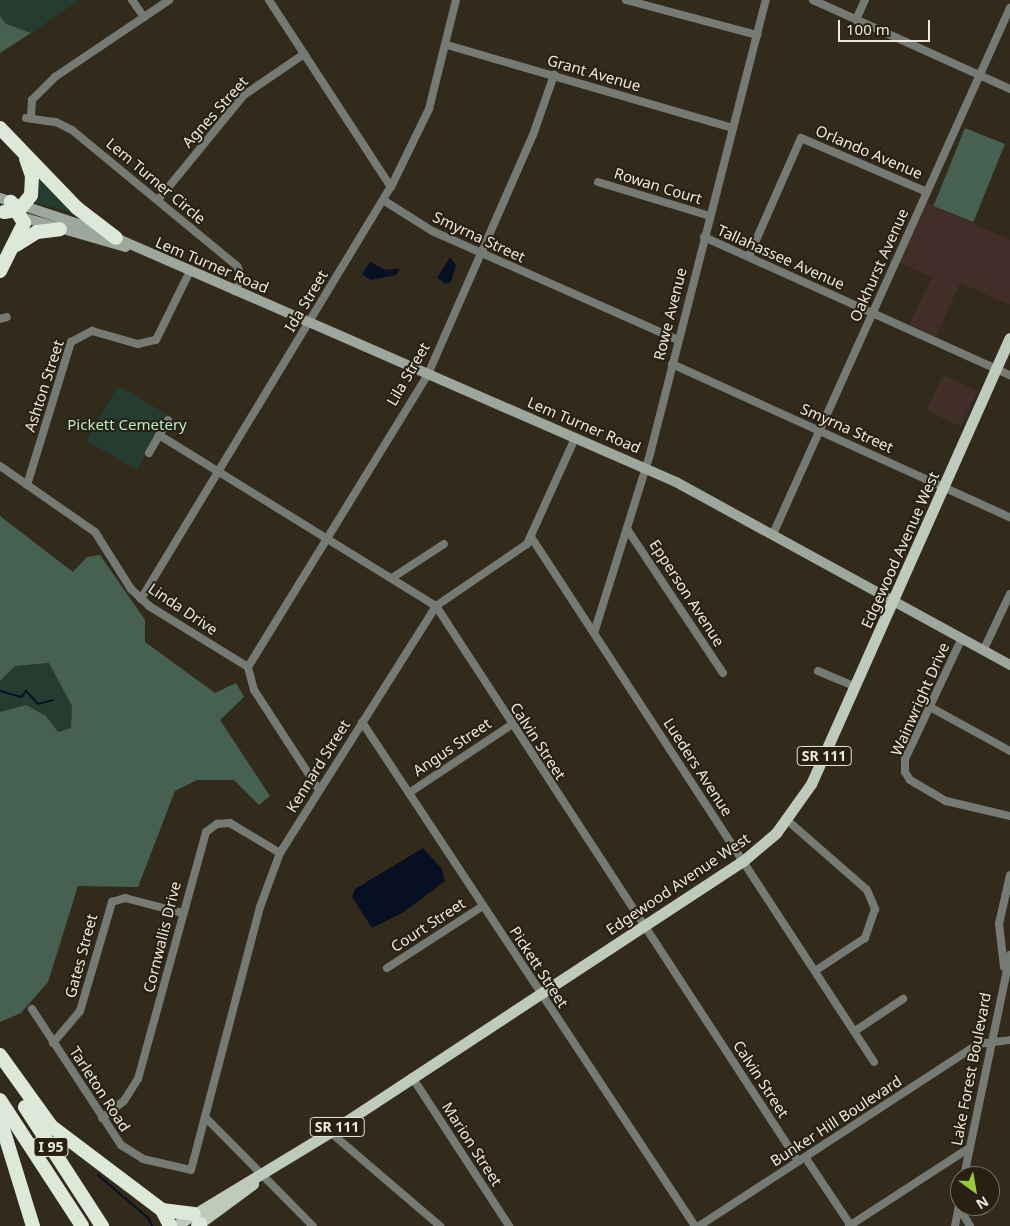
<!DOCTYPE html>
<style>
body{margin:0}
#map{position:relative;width:1010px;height:1226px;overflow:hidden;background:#322b1c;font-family:"Noto Sans",sans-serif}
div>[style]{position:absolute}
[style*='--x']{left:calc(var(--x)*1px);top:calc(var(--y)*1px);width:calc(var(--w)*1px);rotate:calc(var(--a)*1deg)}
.industrial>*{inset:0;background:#412e29;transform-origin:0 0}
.green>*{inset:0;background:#253d30;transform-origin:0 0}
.forest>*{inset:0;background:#466151;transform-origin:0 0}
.water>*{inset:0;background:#071023}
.stream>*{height:2px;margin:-1px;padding:0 1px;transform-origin:1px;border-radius:1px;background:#071023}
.street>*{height:8px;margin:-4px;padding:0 4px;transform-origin:4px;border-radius:4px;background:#757b74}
.secondary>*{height:10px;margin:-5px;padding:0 5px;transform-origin:5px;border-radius:5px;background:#9ea79d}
.primary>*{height:11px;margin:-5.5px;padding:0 5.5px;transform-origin:5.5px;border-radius:5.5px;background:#becabc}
.highway>*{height:14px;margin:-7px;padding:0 7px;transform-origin:7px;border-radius:7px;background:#dce9d8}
span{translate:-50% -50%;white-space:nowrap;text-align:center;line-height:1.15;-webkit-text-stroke:4px #282113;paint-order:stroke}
.shield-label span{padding:1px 4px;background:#282113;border:1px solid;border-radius:4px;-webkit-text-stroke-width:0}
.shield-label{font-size:14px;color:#ece8de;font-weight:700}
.street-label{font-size:15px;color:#ece8de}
.park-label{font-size:15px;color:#b4ebcb}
.north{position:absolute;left:950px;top:1166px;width:50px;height:50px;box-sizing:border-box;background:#282113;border:1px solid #767164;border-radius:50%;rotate:148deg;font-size:14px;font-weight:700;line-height:20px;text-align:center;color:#ece8de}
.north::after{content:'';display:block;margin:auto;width:18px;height:22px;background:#98cb37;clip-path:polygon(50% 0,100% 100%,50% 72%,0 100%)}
.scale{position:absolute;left:838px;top:20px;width:92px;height:22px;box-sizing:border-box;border:2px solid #ece8de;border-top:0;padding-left:6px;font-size:15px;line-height:18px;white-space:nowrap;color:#ece8de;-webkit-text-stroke:4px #282113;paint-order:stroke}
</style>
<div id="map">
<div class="industrial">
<i style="clip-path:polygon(921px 200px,1010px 240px,1010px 305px,960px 283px,936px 337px,909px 325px,932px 277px,894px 260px)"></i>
<i style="left:943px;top:375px;width:38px;height:39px;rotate:25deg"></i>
</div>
<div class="green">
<i style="clip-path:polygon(0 0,80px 0,31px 33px,6px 24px,0 16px)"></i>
<i style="clip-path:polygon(35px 174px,75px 213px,33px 202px)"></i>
<i style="left:118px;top:386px;width:58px;height:63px;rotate:30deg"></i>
<i style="clip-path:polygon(49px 663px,72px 706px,71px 728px,57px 732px,46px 716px,27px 706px,0 712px,0 681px,15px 666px)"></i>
</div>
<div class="forest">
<i style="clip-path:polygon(0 16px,6px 24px,31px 33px,0 53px)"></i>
<i style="left:965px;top:128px;width:43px;height:84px;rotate:22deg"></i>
<i style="clip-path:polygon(0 516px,73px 572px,87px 557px,100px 555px,145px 620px,145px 642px,215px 693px,236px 683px,244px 697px,220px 720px,270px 796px,259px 805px,234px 780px,197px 780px,175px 791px,138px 887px,78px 886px,48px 982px,21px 1013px,0 1022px,0 712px,26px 705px,46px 716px,58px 732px,71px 728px,72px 706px,49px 663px,15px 666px,0 681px)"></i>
</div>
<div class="water">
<i style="clip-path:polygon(450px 257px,456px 265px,451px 282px,446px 284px,437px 278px)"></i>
<i style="clip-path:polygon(370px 262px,386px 270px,400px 268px,396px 275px,370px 280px,362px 274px)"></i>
<i style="clip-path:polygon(423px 848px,442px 869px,445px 881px,404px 912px,372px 928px,352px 897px,355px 889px)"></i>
</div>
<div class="stream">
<i style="--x:0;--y:691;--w:22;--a:16"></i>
<i style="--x:21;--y:697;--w:8;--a:-50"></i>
<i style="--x:26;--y:691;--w:18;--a:47"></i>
<i style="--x:38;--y:704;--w:16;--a:-15"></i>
<i style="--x:98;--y:1175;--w:66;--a:40.7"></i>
<i style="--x:148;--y:1218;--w:9;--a:63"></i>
</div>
<div class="street">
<i style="--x:132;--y:0;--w:21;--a:55"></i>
<i style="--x:269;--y:0;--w:223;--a:56.9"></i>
<i style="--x:626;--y:0;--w:136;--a:15"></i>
<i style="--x:813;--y:0;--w:216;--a:24.3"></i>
<i style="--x:856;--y:20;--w:22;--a:-66"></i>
<i style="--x:447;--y:45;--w:298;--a:16.2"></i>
<i style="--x:26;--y:118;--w:30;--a:8"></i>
<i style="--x:56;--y:122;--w:18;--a:27"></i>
<i style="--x:72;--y:130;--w:214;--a:39.5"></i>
<i style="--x:237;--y:266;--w:12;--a:66"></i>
<i style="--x:242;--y:277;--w:16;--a:117"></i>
<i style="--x:31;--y:118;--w:18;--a:-87"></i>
<i style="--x:32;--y:100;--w:33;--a:-45"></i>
<i style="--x:55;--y:77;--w:138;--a:-34"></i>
<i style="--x:598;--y:182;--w:117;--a:16.9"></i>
<i style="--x:158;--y:200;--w:136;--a:-50.7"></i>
<i style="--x:244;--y:95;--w:73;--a:-34.3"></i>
<i style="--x:383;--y:200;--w:58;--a:32.3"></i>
<i style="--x:432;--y:231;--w:269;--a:23.9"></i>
<i style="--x:704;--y:237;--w:336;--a:24.3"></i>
<i style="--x:749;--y:256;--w:129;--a:-66.2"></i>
<i style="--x:801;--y:138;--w:137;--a:23.2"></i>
<i style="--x:0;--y:319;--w:7;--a:-16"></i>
<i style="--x:672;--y:364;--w:371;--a:24.4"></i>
<i style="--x:159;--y:435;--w:326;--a:31.7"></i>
<i style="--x:436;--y:606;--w:663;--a:56.89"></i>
<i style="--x:149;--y:453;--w:38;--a:-60"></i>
<i style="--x:0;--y:466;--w:116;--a:34.8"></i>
<i style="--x:95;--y:532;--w:67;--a:57.7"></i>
<i style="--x:131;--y:589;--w:25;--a:43"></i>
<i style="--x:149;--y:606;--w:116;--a:31.6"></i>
<i style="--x:27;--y:485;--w:150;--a:-72.9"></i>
<i style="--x:71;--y:342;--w:24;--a:-28"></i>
<i style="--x:92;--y:331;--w:48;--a:15.8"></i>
<i style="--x:138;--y:344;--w:18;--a:-13"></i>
<i style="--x:156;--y:340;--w:77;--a:-63.8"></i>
<i style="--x:627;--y:529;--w:173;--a:56.3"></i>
<i style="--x:773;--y:534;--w:577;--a:-65.75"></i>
<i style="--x:531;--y:537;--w:627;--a:56.84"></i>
<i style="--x:392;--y:578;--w:62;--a:-33.2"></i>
<i style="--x:141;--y:599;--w:482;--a:-58.8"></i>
<i style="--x:391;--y:187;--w:87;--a:-64"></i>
<i style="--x:429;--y:109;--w:112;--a:-76.1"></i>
<i style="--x:594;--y:633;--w:188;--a:-72.6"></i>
<i style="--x:650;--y:454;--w:469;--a:-75.7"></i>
<i style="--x:961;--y:640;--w:132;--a:115.2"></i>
<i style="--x:905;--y:759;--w:13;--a:90"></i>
<i style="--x:905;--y:772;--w:9;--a:58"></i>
<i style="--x:910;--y:780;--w:42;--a:30.3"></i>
<i style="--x:946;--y:801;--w:66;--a:13.2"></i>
<i style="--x:983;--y:651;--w:63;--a:-64.7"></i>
<i style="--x:818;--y:671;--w:41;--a:22.8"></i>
<i style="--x:930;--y:707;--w:91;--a:28.8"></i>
<i style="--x:362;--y:722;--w:604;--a:56.55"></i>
<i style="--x:319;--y:790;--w:119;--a:-123"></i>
<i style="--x:254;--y:690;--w:24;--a:-105"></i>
<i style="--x:248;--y:667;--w:344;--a:-58.4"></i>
<i style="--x:428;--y:374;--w:261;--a:-66.3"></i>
<i style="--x:533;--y:135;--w:64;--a:-70.7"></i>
<i style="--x:409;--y:793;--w:123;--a:-33.7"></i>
<i style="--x:787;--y:820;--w:106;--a:41.2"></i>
<i style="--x:867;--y:890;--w:21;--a:67"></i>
<i style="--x:875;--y:909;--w:31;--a:109"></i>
<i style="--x:865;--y:938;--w:60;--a:146.6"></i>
<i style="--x:1004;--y:967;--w:43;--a:-96.6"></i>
<i style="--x:999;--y:924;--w:50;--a:-77.3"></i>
<i style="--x:387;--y:968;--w:114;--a:-32.9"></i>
<i style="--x:32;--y:1009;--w:163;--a:56.8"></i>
<i style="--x:121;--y:1145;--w:26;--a:32"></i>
<i style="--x:143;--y:1159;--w:49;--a:12.9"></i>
<i style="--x:191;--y:1170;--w:272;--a:-75.3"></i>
<i style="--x:260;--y:907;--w:58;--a:-69.7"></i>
<i style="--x:280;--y:853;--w:292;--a:-57.7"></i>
<i style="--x:436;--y:606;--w:110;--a:-34.3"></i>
<i style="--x:527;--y:544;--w:116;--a:-65.6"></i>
<i style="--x:855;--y:1031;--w:58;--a:-33.7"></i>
<i style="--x:53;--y:1043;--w:42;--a:-49.8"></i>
<i style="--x:80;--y:1011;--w:114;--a:-73.6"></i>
<i style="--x:112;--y:902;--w:14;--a:-17"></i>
<i style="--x:125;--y:898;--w:60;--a:14.5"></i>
<i style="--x:412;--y:1077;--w:178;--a:56.9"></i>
<i style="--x:205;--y:1117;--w:153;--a:45.3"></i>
<i style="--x:102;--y:1118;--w:28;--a:-38"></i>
<i style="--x:124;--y:1101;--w:26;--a:-58"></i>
<i style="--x:138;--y:1079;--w:256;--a:-74.6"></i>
<i style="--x:206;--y:832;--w:14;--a:-36"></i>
<i style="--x:217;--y:824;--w:13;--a:-4"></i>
<i style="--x:230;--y:823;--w:58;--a:31"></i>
<i style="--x:330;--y:1132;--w:145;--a:40.5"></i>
<i style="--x:805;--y:1157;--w:83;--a:56.3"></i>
<i style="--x:964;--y:1176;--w:226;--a:-78.2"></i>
<i style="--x:959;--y:1207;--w:22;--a:60"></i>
<i style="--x:699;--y:1226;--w:333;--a:-33.1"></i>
<i style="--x:978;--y:1044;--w:32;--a:-7"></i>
<i style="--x:849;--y:1226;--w:143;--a:-33"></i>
<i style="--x:955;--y:1226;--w:25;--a:-79"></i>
</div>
<div class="secondary">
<i style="--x:0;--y:198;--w:105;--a:18.3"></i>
<i style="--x:100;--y:231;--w:628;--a:23.55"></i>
<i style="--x:676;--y:482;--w:381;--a:28.7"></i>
<i style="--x:18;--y:216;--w:112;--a:16"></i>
</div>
<div class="primary">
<i style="--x:175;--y:1226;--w:181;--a:-31.2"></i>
<i style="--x:330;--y:1132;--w:494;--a:-33.3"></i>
<i style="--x:743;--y:861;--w:43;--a:-40.3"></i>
<i style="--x:776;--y:833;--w:60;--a:-54.5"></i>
<i style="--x:811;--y:784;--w:488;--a:-66"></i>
<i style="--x:196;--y:1226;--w:71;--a:-36.4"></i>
</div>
<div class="highway">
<i style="--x:0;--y:128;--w:111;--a:46.1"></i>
<i style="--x:77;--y:208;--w:49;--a:37.6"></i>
<i style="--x:4;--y:212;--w:15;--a:-8"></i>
<i style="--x:19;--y:210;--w:19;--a:-51"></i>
<i style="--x:31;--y:195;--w:19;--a:-87"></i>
<i style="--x:32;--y:176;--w:18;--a:-109"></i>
<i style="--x:16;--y:245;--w:25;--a:-32"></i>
<i style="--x:37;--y:232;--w:23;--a:-7"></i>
<i style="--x:0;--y:271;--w:54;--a:-63.4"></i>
<i style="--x:24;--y:223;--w:25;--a:-122"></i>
<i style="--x:0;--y:1055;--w:87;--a:54.3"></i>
<i style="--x:51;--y:1126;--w:139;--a:37.1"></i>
<i style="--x:162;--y:1210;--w:18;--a:63"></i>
<i style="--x:0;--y:1100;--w:150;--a:56.9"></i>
<i style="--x:25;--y:1107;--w:142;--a:57.1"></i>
<i style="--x:0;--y:1119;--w:112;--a:72.9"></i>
<i style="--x:162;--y:1210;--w:32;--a:7"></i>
<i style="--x:198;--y:1226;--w:3;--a:-45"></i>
</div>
<div class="shield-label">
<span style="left:824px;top:756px">SR 111</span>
<span style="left:337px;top:1127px">SR 111</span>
<span style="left:51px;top:1147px">I 95</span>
</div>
<div class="street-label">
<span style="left:594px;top:73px;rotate:16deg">Grant Avenue</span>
<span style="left:215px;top:112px;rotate:-48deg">Agnes Street</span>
<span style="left:869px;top:152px;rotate:23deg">Orlando Avenue</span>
<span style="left:156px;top:181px;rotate:40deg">Lem Turner Circle</span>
<span style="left:658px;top:186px;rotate:17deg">Rowan Court</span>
<span style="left:479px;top:237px;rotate:25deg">Smyrna Street</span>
<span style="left:781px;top:257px;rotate:24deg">Tallahassee Avenue</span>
<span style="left:212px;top:265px;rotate:23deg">Lem Turner Road</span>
<span style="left:879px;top:265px;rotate:-66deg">Oakhurst Avenue</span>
<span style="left:306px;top:301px;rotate:-59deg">Ida Street</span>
<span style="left:670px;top:314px;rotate:-76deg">Rowe Avenue</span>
<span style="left:408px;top:374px;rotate:-60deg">Lila Street</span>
<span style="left:44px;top:386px;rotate:-72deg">Ashton Street</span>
<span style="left:584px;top:425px;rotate:23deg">Lem Turner Road</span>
<span style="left:847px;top:428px;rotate:24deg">Smyrna Street</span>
<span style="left:900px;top:550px;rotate:-66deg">Edgewood Avenue West</span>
<span style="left:687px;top:593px;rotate:57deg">Epperson Avenue</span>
<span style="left:183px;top:609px;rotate:34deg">Linda Drive</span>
<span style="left:920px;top:699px;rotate:-66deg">Wainwright Drive</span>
<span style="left:538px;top:741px;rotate:57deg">Calvin Street</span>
<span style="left:452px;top:747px;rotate:-34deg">Angus Street</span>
<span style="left:318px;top:766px;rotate:-58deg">Kennard Street</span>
<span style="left:698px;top:767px;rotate:57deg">Lueders Avenue</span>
<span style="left:678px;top:884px;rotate:-34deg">Edgewood Avenue West</span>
<span style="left:428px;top:925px;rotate:-33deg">Court Street</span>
<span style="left:162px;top:937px;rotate:-76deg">Cornwallis Drive</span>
<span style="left:81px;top:956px;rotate:-75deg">Gates Street</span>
<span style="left:539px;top:967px;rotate:57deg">Pickett Street</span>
<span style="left:971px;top:1069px;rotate:-79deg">Lake Forest Boulevard</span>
<span style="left:761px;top:1079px;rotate:57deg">Calvin Street</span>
<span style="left:100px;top:1089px;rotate:57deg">Tarleton Road</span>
<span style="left:836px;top:1121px;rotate:-33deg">Bunker Hill Boulevard</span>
<span style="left:472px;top:1144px;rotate:57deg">Marion Street</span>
</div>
<div class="park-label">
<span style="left:127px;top:425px">Pickett Cemetery</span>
</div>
<div class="north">N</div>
<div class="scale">100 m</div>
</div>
